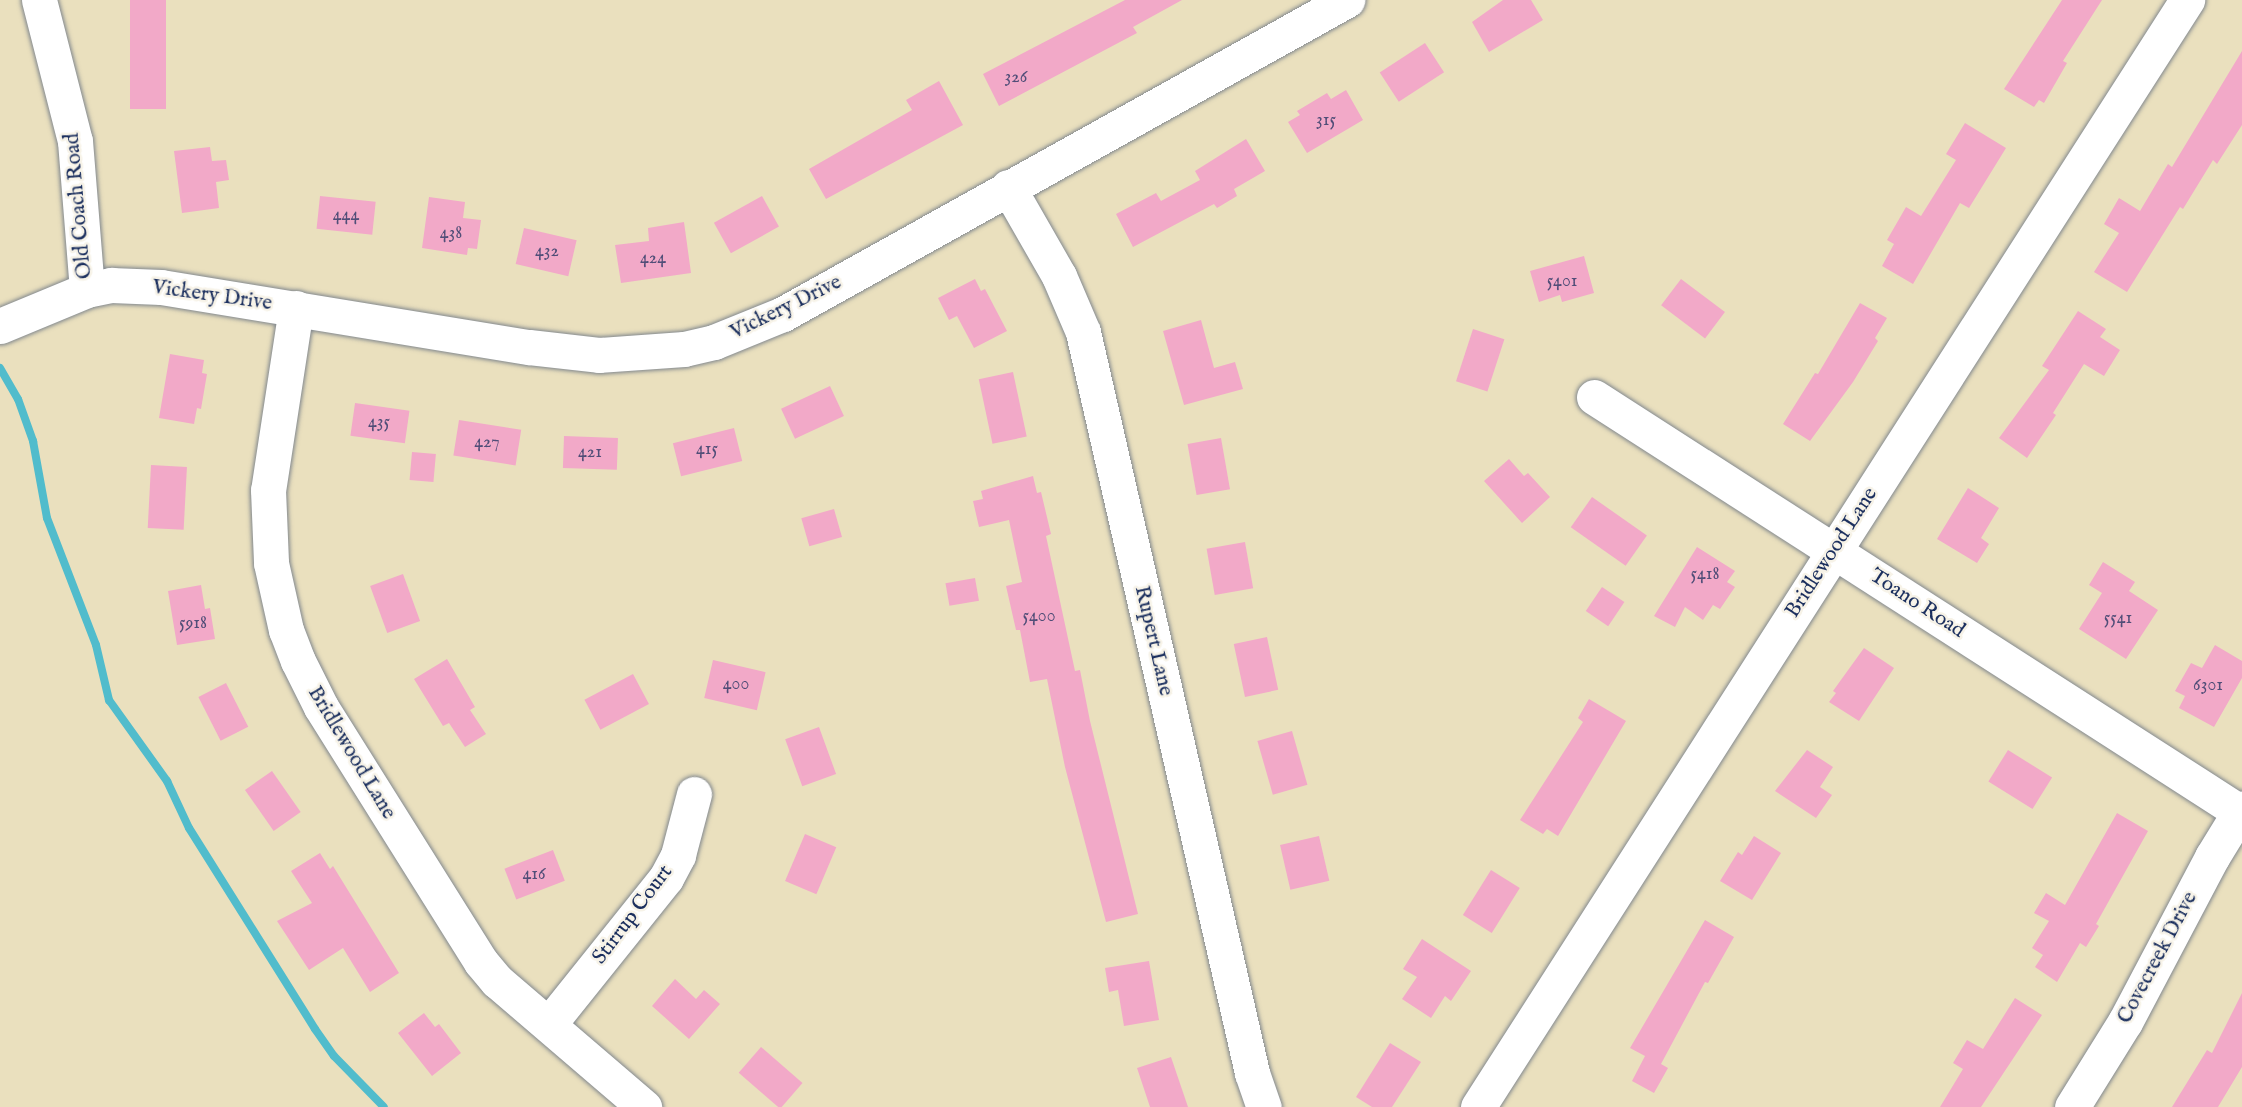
<!DOCTYPE html>
<style>
body{margin:0}
#map{position:relative;width:2242px;height:1107px;overflow:hidden;background:#eae0be;font-family:"IM FELL English",serif}
div>[style]{position:absolute}
[style*='--x']{left:calc(var(--x)*1px);top:calc(var(--y)*1px);width:calc(var(--w)*1px);rotate:calc(var(--a)*1deg)}
.stream>*{height:8px;margin:-4px;padding:0 4px;transform-origin:4px;border-radius:4px;background:#51bccc}
.building>*{inset:0;background:#f2a9c8;transform-origin:0 0}
.roads{filter:drop-shadow(0 0 2px #82888e) drop-shadow(0 0 2px #82888e)}
.minor>*{height:35px;margin:-17.5px;padding:0 17.5px;transform-origin:17.5px;border-radius:17.5px;background:#fff}
span{translate:-50% -50%;white-space:nowrap;text-align:center;line-height:1.15;-webkit-text-stroke:5px #f7f3e8;paint-order:stroke}
.number-label{font-size:18px;color:#514e78}
.number-label span{-webkit-text-stroke-width:0}
.street-label{font-size:21px;color:#1b2f5e}
</style>
<div id="map">
<div class="stream">
<i style="--x:0;--y:368;--w:36;--a:60"></i>
<i style="--x:18;--y:399;--w:45;--a:70.3"></i>
<i style="--x:33;--y:441;--w:78;--a:79.7"></i>
<i style="--x:47;--y:518;--w:136;--a:68.9"></i>
<i style="--x:96;--y:645;--w:57;--a:76.7"></i>
<i style="--x:109;--y:700;--w:100;--a:54.4"></i>
<i style="--x:167;--y:781;--w:52;--a:64.9"></i>
<i style="--x:189;--y:828;--w:237;--a:57.9"></i>
<i style="--x:315;--y:1029;--w:33;--a:55"></i>
<i style="--x:334;--y:1056;--w:71;--a:45.6"></i>
</div>
<div class="building">
<i style="left:130px;top:0;width:36px;height:109px"></i>
<i style="clip-path:polygon(1125px 0,1182px 0,1133px 27px,1137px 33px,999px 106px,983px 74px)"></i>
<i style="clip-path:polygon(1503px 0,1531px 0,1543px 20px,1489px 52px,1472px 22px)"></i>
<i style="clip-path:polygon(2062px 0,2102px 0,2063px 61px,2067px 63px,2044px 103px,2039px 100px,2034px 107px,2004px 89px)"></i>
<i style="left:1425px;top:43px;width:35px;height:54px;rotate:57deg"></i>
<i style="clip-path:polygon(2242px 51px,2242px 125px,2217px 164px,2213px 160px,2183px 209px,2180px 207px,2127px 292px,2094px 272px,2119px 233px,2104px 224px,2119px 198px,2140px 211px,2168px 164px,2172px 167px)"></i>
<i style="clip-path:polygon(939px 81px,963px 125px,826px 199px,809px 169px,912px 110px,906px 100px)"></i>
<i style="clip-path:polygon(1346px 90px,1363px 120px,1307px 153px,1288px 122px,1300px 115px,1297px 111px,1327px 93px,1331px 99px)"></i>
<i style="clip-path:polygon(1965px 123px,2006px 148px,1969px 208px,1960px 203px,1913px 284px,1882px 266px,1894px 244px,1887px 240px,1906px 207px,1921px 216px,1956px 160px,1946px 154px)"></i>
<i style="clip-path:polygon(1246px 139px,1265px 171px,1234px 189px,1237px 196px,1217px 208px,1214px 204px,1133px 247px,1116px 214px,1156px 193px,1161px 201px,1200px 180px,1195px 171px)"></i>
<i style="clip-path:polygon(210px 147px,212px 161px,226px 160px,229px 180px,216px 182px,219px 208px,182px 213px,174px 151px)"></i>
<i style="left:320px;top:196px;width:56px;height:33px;rotate:6deg"></i>
<i style="left:762px;top:196px;width:35px;height:55px;rotate:61deg"></i>
<i style="clip-path:polygon(429px 197px,465px 202px,463px 218px,481px 220px,477px 249px,468px 248px,467px 255px,422px 248px)"></i>
<i style="clip-path:polygon(684px 222px,691px 273px,621px 283px,615px 245px,649px 241px,648px 228px)"></i>
<i style="left:524px;top:228px;width:54px;height:37px;rotate:13deg"></i>
<i style="clip-path:polygon(1584px 256px,1594px 293px,1562px 302px,1560px 295px,1539px 302px,1530px 271px)"></i>
<i style="clip-path:polygon(975px 279px,981px 291px,985px 289px,1007px 331px,974px 348px,957px 316px,949px 320px,938px 298px)"></i>
<i style="left:1681px;top:279px;width:55px;height:33px;rotate:37deg"></i>
<i style="clip-path:polygon(1860px 303px,1887px 318px,1875px 338px,1878px 341px,1853px 382px,1810px 441px,1783px 424px,1815px 373px,1818px 374px)"></i>
<i style="clip-path:polygon(2078px 311px,2106px 329px,2100px 337px,2120px 350px,2104px 376px,2084px 364px,2053px 413px,2056px 415px,2027px 458px,1999px 438px,2049px 370px,2042px 366px)"></i>
<i style="clip-path:polygon(1201px 320px,1214px 368px,1235px 362px,1243px 389px,1184px 405px,1163px 331px)"></i>
<i style="left:1473px;top:329px;width:33px;height:55px;rotate:18deg"></i>
<i style="clip-path:polygon(170px 354px,204px 360px,202px 373px,207px 374px,201px 409px,197px 408px,194px 424px,159px 418px)"></i>
<i style="left:1013px;top:372px;width:66px;height:35px;rotate:78deg"></i>
<i style="left:830px;top:386px;width:33px;height:54px;rotate:65deg"></i>
<i style="left:355px;top:403px;width:55px;height:33px;rotate:8deg"></i>
<i style="left:459px;top:420px;width:63px;height:36px;rotate:9deg"></i>
<i style="left:734px;top:428px;width:34px;height:63px;rotate:76deg"></i>
<i style="left:564px;top:436px;width:54px;height:32px;rotate:2deg"></i>
<i style="left:1221px;top:438px;width:52px;height:34px;rotate:80deg"></i>
<i style="left:412px;top:452px;width:24px;height:28px;rotate:5deg"></i>
<i style="clip-path:polygon(1509px 459px,1524px 476px,1528px 473px,1550px 497px,1522px 523px,1484px 481px)"></i>
<i style="left:151px;top:465px;width:36px;height:63px;rotate:3deg"></i>
<i style="clip-path:polygon(1033px 476px,1037px 493px,1041px 492px,1051px 534px,1046px 536px,1075px 671px,1080px 670px,1090px 721px,1138px 914px,1106px 922px,1065px 767px,1047px 679px,1030px 682px,1020px 630px,1016px 630px,1006px 586px,1022px 582px,1009px 520px,979px 527px,973px 501px,983px 499px,981px 491px)"></i>
<i style="clip-path:polygon(1968px 488px,1999px 508px,1981px 538px,1989px 544px,1977px 563px,1937px 539px)"></i>
<i style="left:1592px;top:497px;width:67px;height:37px;rotate:35deg"></i>
<i style="left:834px;top:509px;width:29px;height:34px;rotate:74deg"></i>
<i style="left:1245px;top:542px;width:47px;height:39px;rotate:80deg"></i>
<i style="clip-path:polygon(1697px 547px,1735px 571px,1727px 582px,1735px 587px,1720px 609px,1713px 605px,1703px 620px,1685px 607px,1675px 627px,1654px 616px)"></i>
<i style="clip-path:polygon(2103px 562px,2135px 582px,2129px 591px,2158px 610px,2126px 659px,2079px 629px,2102px 593px,2089px 585px)"></i>
<i style="left:403px;top:574px;width:50px;height:35px;rotate:70deg"></i>
<i style="left:975px;top:578px;width:23px;height:30px;rotate:80deg"></i>
<i style="clip-path:polygon(201px 585px,205px 609px,210px 608px,215px 639px,177px 645px,168px 591px)"></i>
<i style="left:1602px;top:587px;width:27px;height:29px;rotate:34deg"></i>
<i style="left:1267px;top:637px;width:54px;height:34px;rotate:78deg"></i>
<i style="clip-path:polygon(2215px 645px,2242px 661px,2242px 678px,2214px 727px,2179px 708px,2185px 696px,2175px 691px,2191px 663px,2202px 668px)"></i>
<i style="clip-path:polygon(1864px 648px,1894px 668px,1859px 721px,1829px 702px,1836px 693px,1833px 691px)"></i>
<i style="clip-path:polygon(447px 659px,475px 707px,470px 710px,486px 734px,465px 747px,449px 723px,443px 726px,414px 679px)"></i>
<i style="left:713px;top:660px;width:54px;height:39px;rotate:13deg"></i>
<i style="left:633px;top:674px;width:34px;height:55px;rotate:62deg"></i>
<i style="left:226px;top:683px;width:49px;height:31px;rotate:63deg"></i>
<i style="clip-path:polygon(1589px 699px,1626px 721px,1558px 836px,1547px 829px,1543px 834px,1520px 820px,1583px 722px,1578px 718px)"></i>
<i style="left:819px;top:727px;width:50px;height:36px;rotate:70deg"></i>
<i style="left:1292px;top:731px;width:56px;height:36px;rotate:74deg"></i>
<i style="clip-path:polygon(1807px 750px,1833px 767px,1820px 787px,1832px 795px,1816px 818px,1775px 791px)"></i>
<i style="left:2008px;top:750px;width:52px;height:37px;rotate:32deg"></i>
<i style="left:272px;top:771px;width:50px;height:33px;rotate:55deg"></i>
<i style="clip-path:polygon(2117px 813px,2148px 831px,2096px 924px,2099px 926px,2086px 947px,2080px 943px,2057px 982px,2035px 967px,2043px 955px,2032px 948px,2049px 921px,2034px 913px,2046px 893px,2065px 905px)"></i>
<i style="left:805px;top:834px;width:34px;height:51px;rotate:23deg"></i>
<i style="left:1319px;top:836px;width:46px;height:40px;rotate:77deg"></i>
<i style="clip-path:polygon(1754px 836px,1781px 853px,1752px 900px,1720px 881px,1738px 852px,1742px 855px)"></i>
<i style="left:553px;top:850px;width:33px;height:52px;rotate:69deg"></i>
<i style="clip-path:polygon(320px 853px,330px 869px,333px 866px,399px 973px,370px 992px,343px 948px,309px 970px,277px 921px,312px 903px,291px 871px)"></i>
<i style="left:1491px;top:870px;width:34px;height:53px;rotate:32deg"></i>
<i style="clip-path:polygon(1705px 920px,1734px 937px,1708px 983px,1705px 982px,1661px 1064px,1668px 1068px,1654px 1093px,1632px 1081px,1645px 1056px,1630px 1048px)"></i>
<i style="clip-path:polygon(1422px 939px,1471px 971px,1451px 1001px,1445px 996px,1431px 1018px,1402px 999px,1417px 977px,1403px 969px)"></i>
<i style="clip-path:polygon(1149px 961px,1159px 1020px,1124px 1026px,1118px 990px,1109px 992px,1105px 968px)"></i>
<i style="clip-path:polygon(675px 979px,696px 999px,704px 990px,720px 1004px,689px 1039px,652px 1006px)"></i>
<i style="clip-path:polygon(2242px 993px,2242px 1067px,2218px 1107px,2172px 1107px,2207px 1050px,2212px 1053px)"></i>
<i style="clip-path:polygon(2015px 998px,2042px 1015px,1981px 1107px,1940px 1107px,1963px 1069px,1953px 1063px,1967px 1040px,1983px 1049px)"></i>
<i style="clip-path:polygon(424px 1013px,435px 1027px,439px 1024px,461px 1053px,432px 1076px,398px 1033px)"></i>
<i style="clip-path:polygon(1390px 1043px,1421px 1062px,1392px 1107px,1372px 1107px,1356px 1097px)"></i>
<i style="left:761px;top:1047px;width:55px;height:34px;rotate:41deg"></i>
<i style="clip-path:polygon(1171px 1057px,1188px 1107px,1150px 1107px,1137px 1068px)"></i>
</div>
<div class="roads">
<div class="minor">
<i style="--x:39;--y:0;--w:146;--a:75.7"></i>
<i style="--x:75;--y:141;--w:149;--a:85.4"></i>
<i style="--x:1008;--y:187;--w:103;--a:60.2"></i>
<i style="--x:1059;--y:276;--w:61;--a:66.8"></i>
<i style="--x:1083;--y:332;--w:760;--a:77.15"></i>
<i style="--x:1252;--y:1073;--w:36;--a:71"></i>
<i style="--x:296;--y:308;--w:184;--a:98.7"></i>
<i style="--x:268;--y:490;--w:73;--a:87.6"></i>
<i style="--x:271;--y:563;--w:69;--a:77.4"></i>
<i style="--x:286;--y:630;--w:33;--a:69"></i>
<i style="--x:298;--y:661;--w:51;--a:63.4"></i>
<i style="--x:321;--y:707;--w:301;--a:57.9"></i>
<i style="--x:481;--y:962;--w:25;--a:50"></i>
<i style="--x:497;--y:981;--w:194;--a:40.6"></i>
<i style="--x:0;--y:326;--w:94;--a:-22.5"></i>
<i style="--x:87;--y:290;--w:25;--a:-12"></i>
<i style="--x:111;--y:285;--w:50;--a:2.3"></i>
<i style="--x:161;--y:287;--w:373;--a:9.3"></i>
<i style="--x:529;--y:347;--w:70;--a:6.5"></i>
<i style="--x:599;--y:355;--w:85;--a:-4"></i>
<i style="--x:684;--y:349;--w:31;--a:-13"></i>
<i style="--x:714;--y:342;--w:74;--a:-22.1"></i>
<i style="--x:783;--y:314;--w:646;--a:-29.11"></i>
<i style="--x:1594;--y:397;--w:768;--a:32.72"></i>
<i style="--x:549;--y:1024;--w:187;--a:-51.3"></i>
<i style="--x:666;--y:878;--w:26;--a:-62"></i>
<i style="--x:678;--y:855;--w:63;--a:-75.3"></i>
<i style="--x:1478;--y:1107;--w:1315;--a:-57.36"></i>
<i style="--x:2072;--y:1107;--w:100;--a:-58.1"></i>
<i style="--x:2125;--y:1022;--w:187;--a:-62.2"></i>
<i style="--x:2212;--y:857;--w:57;--a:-58.5"></i>
</div>
</div>
<div class="number-label">
<span style="left:1016px;top:78px">326</span>
<span style="left:1326px;top:121px">315</span>
<span style="left:346px;top:216px">444</span>
<span style="left:451px;top:234px">438</span>
<span style="left:547px;top:252px">432</span>
<span style="left:653px;top:259px">424</span>
<span style="left:1562px;top:282px">5401</span>
<span style="left:379px;top:423px">435</span>
<span style="left:487px;top:443px">427</span>
<span style="left:707px;top:450px">415</span>
<span style="left:590px;top:453px">421</span>
<span style="left:1705px;top:575px">5418</span>
<span style="left:1039px;top:617px">5400</span>
<span style="left:2118px;top:619px">5541</span>
<span style="left:193px;top:624px">5918</span>
<span style="left:736px;top:685px">400</span>
<span style="left:2208px;top:686px">6301</span>
<span style="left:534px;top:875px">416</span>
</div>
<div class="street-label">
<span style="left:79px;top:206px;rotate:-95deg">Old Coach Road</span>
<span style="left:212px;top:296px;rotate:8deg">Vickery Drive</span>
<span style="left:786px;top:308px;rotate:-26deg">Vickery Drive</span>
<span style="left:1832px;top:553px;rotate:-57deg">Bridlewood Lane</span>
<span style="left:1917px;top:604px;rotate:33deg">Toano Road</span>
<span style="left:1153px;top:641px;rotate:77deg">Rupert Lane</span>
<span style="left:351px;top:753px;rotate:59deg">Bridlewood Lane</span>
<span style="left:633px;top:915px;rotate:-53deg">Stirrup Court</span>
<span style="left:2158px;top:958px;rotate:-62deg">Covecreek Drive</span>
</div>
</div>
